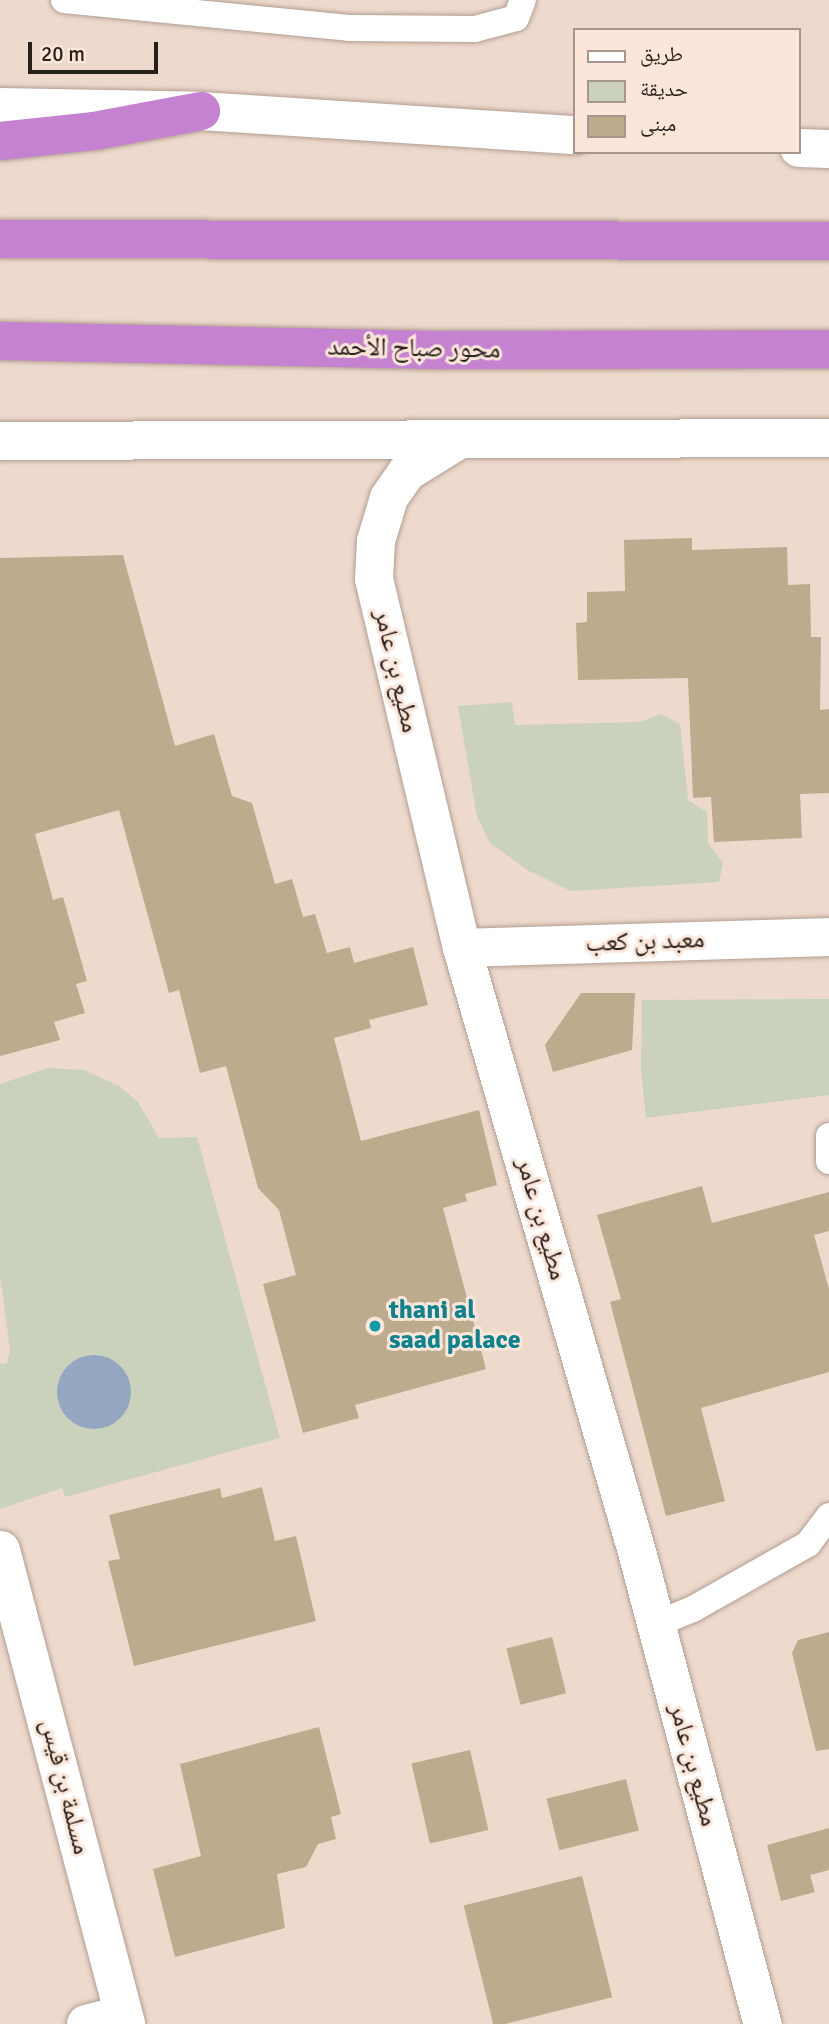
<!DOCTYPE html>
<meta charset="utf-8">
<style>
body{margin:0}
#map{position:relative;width:829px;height:2024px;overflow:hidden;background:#eed9cd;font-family:Signika,"Noto Naskh Arabic",sans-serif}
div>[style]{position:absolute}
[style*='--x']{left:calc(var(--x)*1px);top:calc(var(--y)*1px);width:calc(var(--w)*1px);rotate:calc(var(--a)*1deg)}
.green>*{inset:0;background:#cad2bc}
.water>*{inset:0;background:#93a7c1}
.round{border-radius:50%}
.building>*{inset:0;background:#bdab8e;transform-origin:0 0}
.roads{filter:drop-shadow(0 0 2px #b19e92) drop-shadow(0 0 2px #b19e92)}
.service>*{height:26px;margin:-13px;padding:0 13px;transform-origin:13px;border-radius:13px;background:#fff}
.minor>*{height:38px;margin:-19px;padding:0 19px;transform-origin:19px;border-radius:19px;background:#fff}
.tertiary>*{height:38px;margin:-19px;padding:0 19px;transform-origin:19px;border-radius:19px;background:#fff}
.trunk>*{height:38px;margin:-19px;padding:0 19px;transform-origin:19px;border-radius:19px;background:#c482d0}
.dots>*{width:19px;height:19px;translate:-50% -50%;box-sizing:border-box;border:4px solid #fce6da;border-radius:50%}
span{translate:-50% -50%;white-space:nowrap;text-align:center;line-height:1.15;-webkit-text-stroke:6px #fce6da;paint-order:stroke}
.street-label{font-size:26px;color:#261f1a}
.culture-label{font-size:26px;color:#0d838f;font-weight:700}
.left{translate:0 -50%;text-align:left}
.legend{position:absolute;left:573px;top:28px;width:228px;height:126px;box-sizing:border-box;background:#fce6da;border:2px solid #a6968d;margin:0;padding:9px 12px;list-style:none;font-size:21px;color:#261f1a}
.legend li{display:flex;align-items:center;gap:14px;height:35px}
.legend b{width:35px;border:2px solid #a6968d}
.scale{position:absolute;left:28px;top:42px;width:130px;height:32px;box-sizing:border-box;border:4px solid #261f1a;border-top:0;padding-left:9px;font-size:21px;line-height:24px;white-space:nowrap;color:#261f1a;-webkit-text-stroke:5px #fce6da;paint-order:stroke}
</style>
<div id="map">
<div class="green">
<i style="clip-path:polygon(512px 702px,515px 725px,640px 722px,661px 714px,680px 724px,688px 800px,707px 812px,708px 843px,723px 863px,719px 882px,571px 891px,529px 871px,490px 843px,477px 817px,458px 706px)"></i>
<i style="clip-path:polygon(829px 999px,829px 1095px,646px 1118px,641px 1071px,642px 1000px)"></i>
<i style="clip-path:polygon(48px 1068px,84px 1070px,119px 1086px,138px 1102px,159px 1138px,197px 1137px,280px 1438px,65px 1497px,62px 1488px,0 1509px,0 1364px,7px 1363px,10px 1350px,0 1275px,0 1084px)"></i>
</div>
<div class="water">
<i class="round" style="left:57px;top:1355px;width:74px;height:74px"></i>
</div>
<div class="building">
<i style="clip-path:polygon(692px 538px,692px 550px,787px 547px,788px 585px,810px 584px,811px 637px,821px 637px,820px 710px,829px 709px,829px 793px,800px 794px,802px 838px,714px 842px,711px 797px,693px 798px,688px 678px,578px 680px,576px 623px,587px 622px,587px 592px,625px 591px,624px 540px)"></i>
<i style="clip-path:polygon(123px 555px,175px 746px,214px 734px,232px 796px,252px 803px,275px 884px,292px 879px,303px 917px,315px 914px,327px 953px,350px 947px,354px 963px,413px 947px,428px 1005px,369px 1020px,371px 1028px,334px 1038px,361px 1141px,479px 1110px,497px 1185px,465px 1194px,467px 1201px,443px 1208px,486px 1369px,355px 1405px,359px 1418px,303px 1433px,263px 1284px,296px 1275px,279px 1210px,258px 1188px,226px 1066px,200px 1073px,179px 990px,169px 993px,119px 810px,35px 834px,53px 900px,63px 897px,87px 981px,76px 984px,85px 1013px,54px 1022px,60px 1040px,0 1056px,0 558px)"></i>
<i style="clip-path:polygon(581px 993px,635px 993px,632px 1050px,553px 1072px,545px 1045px)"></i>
<i style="clip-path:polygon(702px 1186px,712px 1223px,829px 1192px,829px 1231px,814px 1235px,829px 1289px,829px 1372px,701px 1408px,725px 1501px,666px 1516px,610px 1302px,621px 1299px,597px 1215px)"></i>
<i style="clip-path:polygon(262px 1487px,275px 1541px,296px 1536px,316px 1621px,134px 1666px,108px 1561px,120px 1559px,109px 1515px,220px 1488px,222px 1498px)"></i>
<i style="clip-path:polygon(829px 1632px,829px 1749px,816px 1751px,792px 1653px,798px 1640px)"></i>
<i style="left:552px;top:1637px;width:58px;height:47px;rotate:76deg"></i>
<i style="clip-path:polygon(319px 1727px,341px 1814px,331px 1817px,336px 1839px,318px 1844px,306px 1867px,277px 1874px,285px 1928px,175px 1957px,153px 1869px,201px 1856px,180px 1764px)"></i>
<i style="left:470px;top:1750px;width:82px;height:60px;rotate:77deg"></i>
<i style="left:626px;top:1779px;width:53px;height:82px;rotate:76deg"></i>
<i style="clip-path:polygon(829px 1828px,829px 1870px,810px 1875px,815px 1892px,781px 1901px,767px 1845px)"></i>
<i style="left:582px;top:1876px;width:125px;height:122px;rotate:76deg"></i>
</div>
<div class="roads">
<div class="service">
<i style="--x:64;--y:0;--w:286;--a:5.6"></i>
<i style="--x:349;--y:28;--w:126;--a:0.5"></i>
<i style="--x:475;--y:29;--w:42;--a:-15"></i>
<i style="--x:516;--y:18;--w:19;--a:-69"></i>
<i style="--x:829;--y:1136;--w:25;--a:90"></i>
<i style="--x:654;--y:1625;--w:42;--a:-22.3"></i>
<i style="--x:693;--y:1609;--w:132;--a:-29.5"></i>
<i style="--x:808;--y:1544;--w:35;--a:-53"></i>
</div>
<div class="minor">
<i style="--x:457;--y:441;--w:59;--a:148.2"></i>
<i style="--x:407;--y:472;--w:32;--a:125"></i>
<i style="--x:389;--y:498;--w:45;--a:106.8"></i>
<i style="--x:376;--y:541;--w:38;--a:93"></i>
<i style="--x:374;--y:579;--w:379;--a:76.6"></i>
<i style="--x:462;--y:948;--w:629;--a:73.84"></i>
<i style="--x:637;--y:1552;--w:489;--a:75.1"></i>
<i style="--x:462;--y:948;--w:367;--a:-1.7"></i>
<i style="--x:1;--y:1550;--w:490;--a:75.2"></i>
<i style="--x:86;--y:2024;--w:38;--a:-14"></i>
</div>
<div class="tertiary">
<i style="--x:0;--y:107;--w:201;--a:1.1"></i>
<i style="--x:201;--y:111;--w:375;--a:3.7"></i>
<i style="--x:799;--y:148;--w:30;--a:2"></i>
<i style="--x:0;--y:441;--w:829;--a:-0.21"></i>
</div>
<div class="trunk">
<i style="--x:0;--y:141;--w:95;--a:-6.1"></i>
<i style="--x:94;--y:131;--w:109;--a:-10.6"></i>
<i style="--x:0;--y:239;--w:829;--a:0.14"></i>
<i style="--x:0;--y:341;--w:445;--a:1.2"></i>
<i style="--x:445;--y:350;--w:384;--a:-0.1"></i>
</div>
</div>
<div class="dots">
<i style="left:375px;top:1326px;background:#0f9aa8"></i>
</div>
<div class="street-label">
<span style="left:414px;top:349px;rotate:1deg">محور صباح الأحمد</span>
<span style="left:396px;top:671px;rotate:77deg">مطيع بن عامر</span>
<span style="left:645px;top:942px;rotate:-2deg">معبد بن كعب</span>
<span style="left:541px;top:1219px;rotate:74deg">مطيع بن عامر</span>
<span style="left:693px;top:1765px;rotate:75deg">مطيع بن عامر</span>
<span style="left:65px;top:1787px;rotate:76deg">مسلمة بن قيس</span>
</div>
<div class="culture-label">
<span class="left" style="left:389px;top:1326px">thani al<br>saad palace</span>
</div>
<ul class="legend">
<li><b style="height:9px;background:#fff"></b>طريق</li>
<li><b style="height:19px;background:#cad2bc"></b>حديقة</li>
<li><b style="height:19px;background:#bdab8e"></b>مبنى</li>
</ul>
<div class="scale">20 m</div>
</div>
